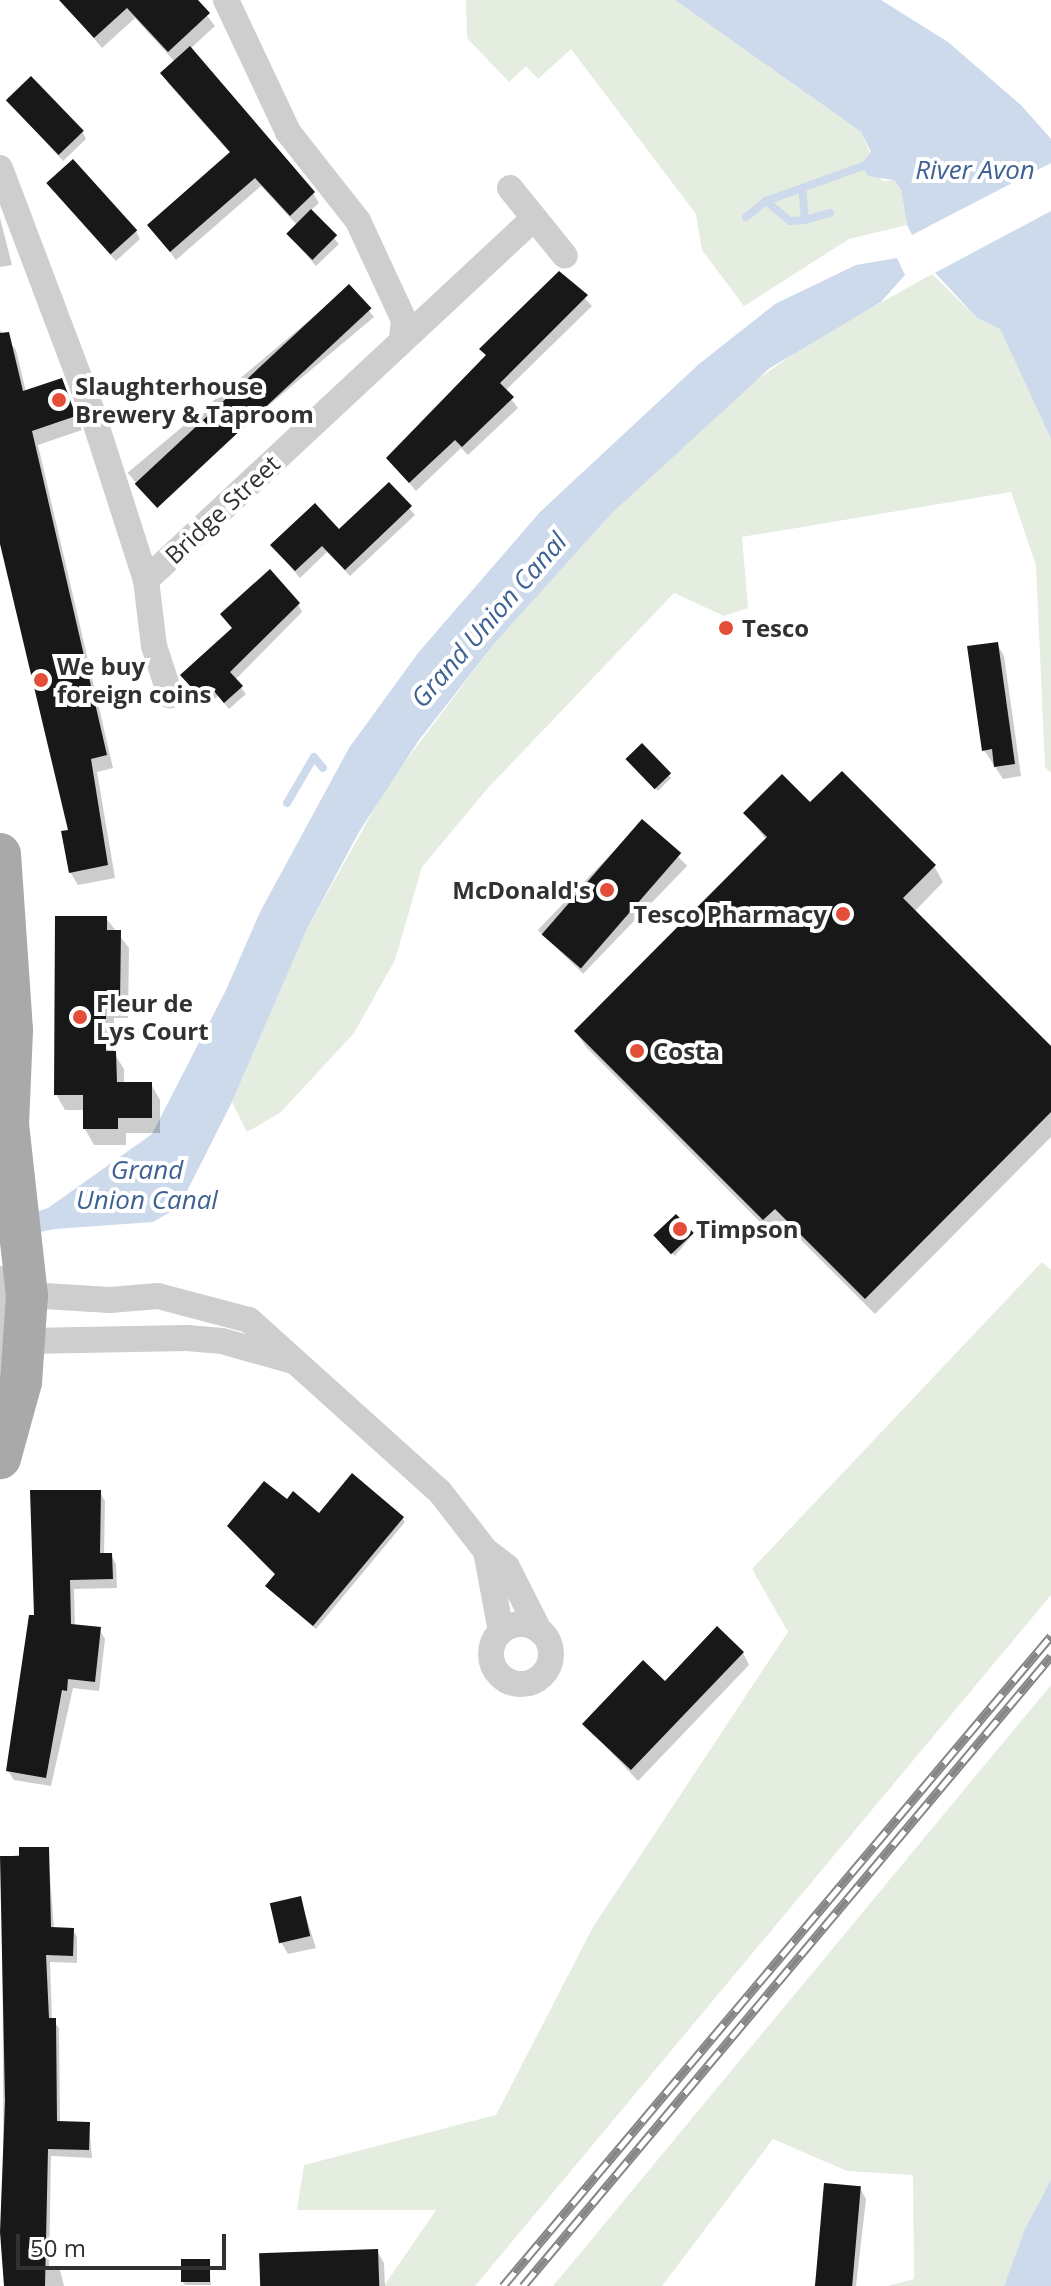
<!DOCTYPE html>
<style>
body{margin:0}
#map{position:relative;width:1051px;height:2286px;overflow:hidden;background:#fff;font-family:"Open Sans",sans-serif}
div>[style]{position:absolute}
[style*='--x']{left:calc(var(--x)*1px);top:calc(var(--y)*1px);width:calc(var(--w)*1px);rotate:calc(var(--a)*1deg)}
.green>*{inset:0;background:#e4ede0}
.water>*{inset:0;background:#cddaec}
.pier>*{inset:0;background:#fff}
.shadow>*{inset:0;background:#0003;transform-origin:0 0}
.stream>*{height:8px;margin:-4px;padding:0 4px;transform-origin:4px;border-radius:4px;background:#cddaec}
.building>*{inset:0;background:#181818;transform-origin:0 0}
.street>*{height:26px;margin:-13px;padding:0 13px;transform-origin:13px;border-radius:13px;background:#cecece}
.street>.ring{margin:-13px;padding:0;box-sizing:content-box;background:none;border:26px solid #cecece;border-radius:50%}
.primary>*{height:42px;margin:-21px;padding:0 21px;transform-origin:21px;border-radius:21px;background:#a9a9a9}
.rail>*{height:9px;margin-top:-4.5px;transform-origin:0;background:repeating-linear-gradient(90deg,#fff 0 18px,#868686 0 36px);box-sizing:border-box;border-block:2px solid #868686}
.dots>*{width:22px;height:22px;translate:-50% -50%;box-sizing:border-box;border:4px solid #fff;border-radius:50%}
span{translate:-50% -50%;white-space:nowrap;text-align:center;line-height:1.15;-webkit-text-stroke:8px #fff;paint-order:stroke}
.poi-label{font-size:24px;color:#313131;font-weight:700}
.left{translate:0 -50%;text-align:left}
.right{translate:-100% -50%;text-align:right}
.street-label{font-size:24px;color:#313131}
.water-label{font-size:26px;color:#3f6293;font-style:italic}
.scale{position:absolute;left:16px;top:2234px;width:210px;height:36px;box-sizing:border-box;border:4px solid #313131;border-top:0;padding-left:10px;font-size:24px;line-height:28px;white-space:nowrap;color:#313131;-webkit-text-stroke:6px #fff;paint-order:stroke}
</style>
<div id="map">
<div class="green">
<i style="clip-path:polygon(466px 0,675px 0,861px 132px,882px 181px,893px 180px,901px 189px,907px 225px,849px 239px,744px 306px,702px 250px,696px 214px,571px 49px,538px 79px,526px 66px,509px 82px,467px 38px)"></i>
<i style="clip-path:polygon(932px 274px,977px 318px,1000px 329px,1051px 439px,1051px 773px,1045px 767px,1036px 565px,1011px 492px,742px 537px,748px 608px,724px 616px,674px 593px,487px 789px,422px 867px,395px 960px,354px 1033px,281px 1112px,247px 1132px,232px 1102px,307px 929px,389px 783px,494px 644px,613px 512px,736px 395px,807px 344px)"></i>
<i style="clip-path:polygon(1042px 1262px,1051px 1270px,1051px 1595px,475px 2286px,384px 2286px,436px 2210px,297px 2210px,304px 2165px,496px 2115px,593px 1927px,788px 1632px,752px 1569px)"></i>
<i style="clip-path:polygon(1051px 1685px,1051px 2183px,1004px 2286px,887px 2286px,914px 2279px,913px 2175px,847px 2171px,773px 2139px,662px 2286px,553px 2286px)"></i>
</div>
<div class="water">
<i style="clip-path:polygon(675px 0,881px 0,948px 42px,1021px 105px,1051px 139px,1051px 439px,1000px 329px,977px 318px,927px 264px,905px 275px,881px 302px,770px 368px,613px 512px,494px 644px,419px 740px,359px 832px,307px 929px,232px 1102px,179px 1207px,153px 1222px,55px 1229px,0 1240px,0 1224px,48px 1208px,152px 1134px,226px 990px,260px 912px,349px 748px,418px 653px,540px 512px,699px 364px,775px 304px,856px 265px,897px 258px,918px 247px,907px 225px,901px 189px,893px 180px,868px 176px,861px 164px,871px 152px,861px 132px)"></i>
<i style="clip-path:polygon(1051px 2180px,1051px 2286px,1004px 2286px,1025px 2229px)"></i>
</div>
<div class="pier">
<i style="clip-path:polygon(1051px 163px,1051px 211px,929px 276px,925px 269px,907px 279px,895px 254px,913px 245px,908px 237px)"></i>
</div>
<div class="shadow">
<i style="clip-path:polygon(61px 0,195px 0,215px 26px,190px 49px,313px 193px,319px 203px,310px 211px,339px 244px,316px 266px,288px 234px,297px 225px,261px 186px,176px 260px,149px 225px,231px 154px,168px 83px,163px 74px,175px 62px,135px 18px,102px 48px)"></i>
<i style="clip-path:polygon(8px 101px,82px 131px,86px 139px,63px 161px)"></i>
<i style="clip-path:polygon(48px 184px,136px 231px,140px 239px,116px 261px)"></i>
<i style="clip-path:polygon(0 218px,12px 265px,0 267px)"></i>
<i style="clip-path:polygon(560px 273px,592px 306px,505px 391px,518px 408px,468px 455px,461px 448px,416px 491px,389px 459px,487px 357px,482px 349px)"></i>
<i style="left:349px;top:287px;width:39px;height:289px;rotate:50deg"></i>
<i style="clip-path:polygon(0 330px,16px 350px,26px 392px,61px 380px,82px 430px,38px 445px,113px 768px,97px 772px,115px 878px,78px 885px,70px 872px,70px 832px,0 534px)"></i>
<i style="clip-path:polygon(389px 485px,415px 515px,350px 576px,327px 552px,300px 578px,273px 546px,339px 531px)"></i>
<i style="clip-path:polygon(298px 604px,302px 612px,235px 680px,246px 694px,229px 709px,218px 696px,207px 706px,183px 676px,233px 629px)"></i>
<i style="clip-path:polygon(997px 644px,1004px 656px,1021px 776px,1003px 779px,984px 750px)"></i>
<i style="clip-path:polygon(642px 746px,671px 778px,658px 791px,630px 762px)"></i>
<i style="clip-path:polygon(810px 805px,934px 866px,943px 882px,914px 912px,1051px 1049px,1051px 1137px,875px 1314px,785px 1224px,773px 1235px,586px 1047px,576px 1032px,766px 840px,746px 813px)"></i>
<i style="left:642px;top:822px;width:63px;height:150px;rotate:44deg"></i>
<i style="clip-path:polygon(106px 918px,129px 948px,128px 1018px,114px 1018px,114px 1053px,124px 1069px,124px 1084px,151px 1084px,160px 1100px,160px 1133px,126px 1133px,126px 1145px,94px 1145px,85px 1129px,85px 1110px,65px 1110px,56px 1094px)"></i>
<i style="clip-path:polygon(693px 1234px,675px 1256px,658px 1240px)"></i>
<i style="clip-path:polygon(100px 1492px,105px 1501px,104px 1555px,111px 1555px,116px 1564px,117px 1588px,74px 1589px,75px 1627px,99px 1629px,105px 1639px,99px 1691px,73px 1688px,51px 1786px,14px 1780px,8px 1771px,36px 1618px)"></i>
<i style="clip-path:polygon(287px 1502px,319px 1516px,402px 1518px,405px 1522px,316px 1629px,270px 1590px,276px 1576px,232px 1530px)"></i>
<i style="clip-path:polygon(743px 1653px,749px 1665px,638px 1781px,585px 1724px)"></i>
<i style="clip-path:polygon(48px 1849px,54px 1929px,73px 1930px,77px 1937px,77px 1963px,50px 1962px,52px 2020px,59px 2028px,60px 2123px,89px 2124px,92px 2158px,51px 2156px,49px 2267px,59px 2266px,64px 2286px,4px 2286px,2px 1858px)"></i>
<i style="clip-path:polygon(300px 1898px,316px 1948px,288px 1954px,281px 1942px)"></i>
<i style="clip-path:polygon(860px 2188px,866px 2199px,856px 2286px,814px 2286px)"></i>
<i style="clip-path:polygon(377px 2251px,384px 2263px,385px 2286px,261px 2286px)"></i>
<i style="clip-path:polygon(209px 2261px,211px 2285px,185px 2285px,183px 2282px)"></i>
</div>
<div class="stream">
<i style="--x:766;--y:201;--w:31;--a:40"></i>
<i style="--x:790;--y:221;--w:15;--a:-4"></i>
<i style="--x:805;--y:220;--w:32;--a:-95"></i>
<i style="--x:746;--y:217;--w:26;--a:-39"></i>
<i style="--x:766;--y:201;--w:109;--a:-19.8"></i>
<i style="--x:805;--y:220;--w:26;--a:-16"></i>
<i style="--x:287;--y:803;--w:53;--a:-59.6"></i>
<i style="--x:314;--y:757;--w:14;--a:51"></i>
</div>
<div class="building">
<i style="clip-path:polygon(59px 0,198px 0,210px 13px,168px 52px,127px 8px,94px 38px)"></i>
<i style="clip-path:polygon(190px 46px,315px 192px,290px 216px,255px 178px,170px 252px,147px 225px,230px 152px,160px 73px)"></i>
<i style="left:31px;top:76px;width:76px;height:35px;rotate:46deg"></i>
<i style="left:73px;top:159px;width:96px;height:36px;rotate:48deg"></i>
<i style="left:311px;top:209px;width:37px;height:35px;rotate:45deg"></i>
<i style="clip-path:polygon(559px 271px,588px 295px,500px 383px,514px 397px,462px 447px,455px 440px,409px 483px,386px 458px,486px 355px,479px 349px)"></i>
<i style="left:349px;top:284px;width:33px;height:293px;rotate:47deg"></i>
<i style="clip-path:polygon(9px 332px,23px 391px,62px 378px,76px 416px,32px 431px,107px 755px,91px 759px,108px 865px,69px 873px,61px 831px,68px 830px,0 544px,0 333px)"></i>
<i style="clip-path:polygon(389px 482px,412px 506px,345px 570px,322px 546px,295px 571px,270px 545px,315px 503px,339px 529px)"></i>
<i style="clip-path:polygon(270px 569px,300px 603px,230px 672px,243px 686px,224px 703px,213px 690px,202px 699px,180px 675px,232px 628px,220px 614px)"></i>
<i style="clip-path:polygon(998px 642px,1015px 764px,994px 767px,992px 749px,982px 751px,967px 646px)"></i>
<i style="left:642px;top:743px;width:42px;height:23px;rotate:46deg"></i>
<i style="clip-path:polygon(842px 771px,936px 865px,903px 898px,1051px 1046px,1051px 1112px,865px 1299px,775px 1209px,763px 1220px,574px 1031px,767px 837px,743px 813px,782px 774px,810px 802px)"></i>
<i style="left:642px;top:819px;width:52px;height:153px;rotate:41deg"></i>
<i style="clip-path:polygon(55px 916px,107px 916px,107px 930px,121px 930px,120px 1003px,106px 1003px,106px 1051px,116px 1051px,117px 1082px,152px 1082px,152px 1118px,118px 1118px,118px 1129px,83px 1129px,83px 1095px,54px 1095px)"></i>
<i style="left:676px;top:1214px;width:26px;height:31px;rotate:47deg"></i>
<i style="clip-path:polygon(352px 1473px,404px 1517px,313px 1626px,265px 1586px,275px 1574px,227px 1526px,264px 1481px,287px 1499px,293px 1491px,319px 1513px)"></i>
<i style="clip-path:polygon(30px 1490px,101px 1490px,100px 1553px,112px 1553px,113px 1579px,70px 1580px,71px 1624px,101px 1627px,95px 1682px,68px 1679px,67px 1691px,62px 1690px,46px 1778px,6px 1771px,29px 1615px,34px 1615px)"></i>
<i style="clip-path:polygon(717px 1626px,744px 1652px,631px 1770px,582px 1724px,643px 1660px,665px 1681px)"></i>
<i style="clip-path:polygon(19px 1847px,49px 1847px,51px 1927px,74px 1928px,73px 1956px,46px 1955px,49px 2018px,56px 2018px,57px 2121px,90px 2122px,89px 2150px,48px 2149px,45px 2286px,4px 2286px,0 2232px,5px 2101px,0 1856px,19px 1856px)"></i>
<i style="left:301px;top:1896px;width:41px;height:32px;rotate:77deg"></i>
<i style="left:824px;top:2183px;width:37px;height:104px;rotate:5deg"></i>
<i style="left:378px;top:2249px;width:37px;height:119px;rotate:88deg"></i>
<i style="left:181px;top:2259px;width:29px;height:23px"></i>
</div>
<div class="street">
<i style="--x:226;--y:0;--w:146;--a:64.8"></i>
<i style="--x:288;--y:132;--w:113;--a:51.8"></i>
<i style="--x:358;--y:221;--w:109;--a:65.1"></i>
<i style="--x:404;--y:320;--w:19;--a:96"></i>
<i style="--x:0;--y:168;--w:261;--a:69.3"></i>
<i style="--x:92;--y:412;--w:176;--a:72.2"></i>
<i style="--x:146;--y:580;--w:66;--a:83.1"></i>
<i style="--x:154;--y:646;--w:52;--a:71.9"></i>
<i style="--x:510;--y:188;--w:87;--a:51"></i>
<i style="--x:146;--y:580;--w:529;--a:-43.01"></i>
<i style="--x:0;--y:1279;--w:43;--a:73.7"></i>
<i style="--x:12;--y:1320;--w:25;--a:56"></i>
<i style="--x:26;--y:1341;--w:161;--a:-1.1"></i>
<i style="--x:187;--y:1338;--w:35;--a:5"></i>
<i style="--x:222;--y:1341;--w:70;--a:15.8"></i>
<i style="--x:0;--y:1368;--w:49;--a:-76"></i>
<i style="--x:12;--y:1320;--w:29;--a:-59"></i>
<i style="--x:27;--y:1295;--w:83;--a:3.4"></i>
<i style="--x:110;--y:1300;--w:48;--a:-4.8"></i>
<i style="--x:158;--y:1296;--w:94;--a:14.8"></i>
<i style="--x:249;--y:1320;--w:257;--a:42"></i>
<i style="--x:440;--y:1492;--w:75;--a:52.1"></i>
<i style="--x:486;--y:1551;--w:26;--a:37"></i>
<i style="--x:507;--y:1567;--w:71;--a:63.1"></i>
<i style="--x:486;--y:1551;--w:81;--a:79.4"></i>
<i class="ring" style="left:491px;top:1624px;width:34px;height:34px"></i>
</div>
<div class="primary">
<i style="--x:0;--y:854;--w:176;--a:86.1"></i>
<i style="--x:12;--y:1030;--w:94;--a:92.4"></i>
<i style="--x:8;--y:1124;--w:172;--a:83.7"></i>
<i style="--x:27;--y:1295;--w:87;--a:93.9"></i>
<i style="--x:21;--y:1382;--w:79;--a:105.4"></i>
</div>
<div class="rail">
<i style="--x:503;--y:2286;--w:850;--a:-49.87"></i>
<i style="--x:523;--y:2286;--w:822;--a:-50.03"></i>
</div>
<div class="dots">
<i style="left:59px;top:400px;background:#e34e38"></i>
<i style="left:726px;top:628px;background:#e34e38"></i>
<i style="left:41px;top:680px;background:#e34e38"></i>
<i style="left:607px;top:890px;background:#e34e38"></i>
<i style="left:843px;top:914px;background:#e34e38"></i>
<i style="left:80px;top:1017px;background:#e34e38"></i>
<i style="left:637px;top:1051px;background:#e34e38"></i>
<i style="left:680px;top:1229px;background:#e34e38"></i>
</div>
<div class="poi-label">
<span class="left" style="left:75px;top:400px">Slaughterhouse<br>Brewery &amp; Taproom</span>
<span class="left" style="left:742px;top:628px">Tesco</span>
<span class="left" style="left:57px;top:680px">We buy<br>foreign coins</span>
<span class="right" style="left:591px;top:890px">McDonald's</span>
<span class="right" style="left:827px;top:914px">Tesco Pharmacy</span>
<span class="left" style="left:96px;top:1017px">Fleur de<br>Lys Court</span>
<span class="left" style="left:653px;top:1051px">Costa</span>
<span class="left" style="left:696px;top:1229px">Timpson</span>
</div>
<div class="street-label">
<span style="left:222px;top:509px;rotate:-43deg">Bridge Street</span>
</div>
<div class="water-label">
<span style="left:975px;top:170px">River Avon</span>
<span style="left:489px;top:620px;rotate:-49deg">Grand Union Canal</span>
<span style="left:147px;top:1185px">Grand<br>Union Canal</span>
</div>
<div class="scale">50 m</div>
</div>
